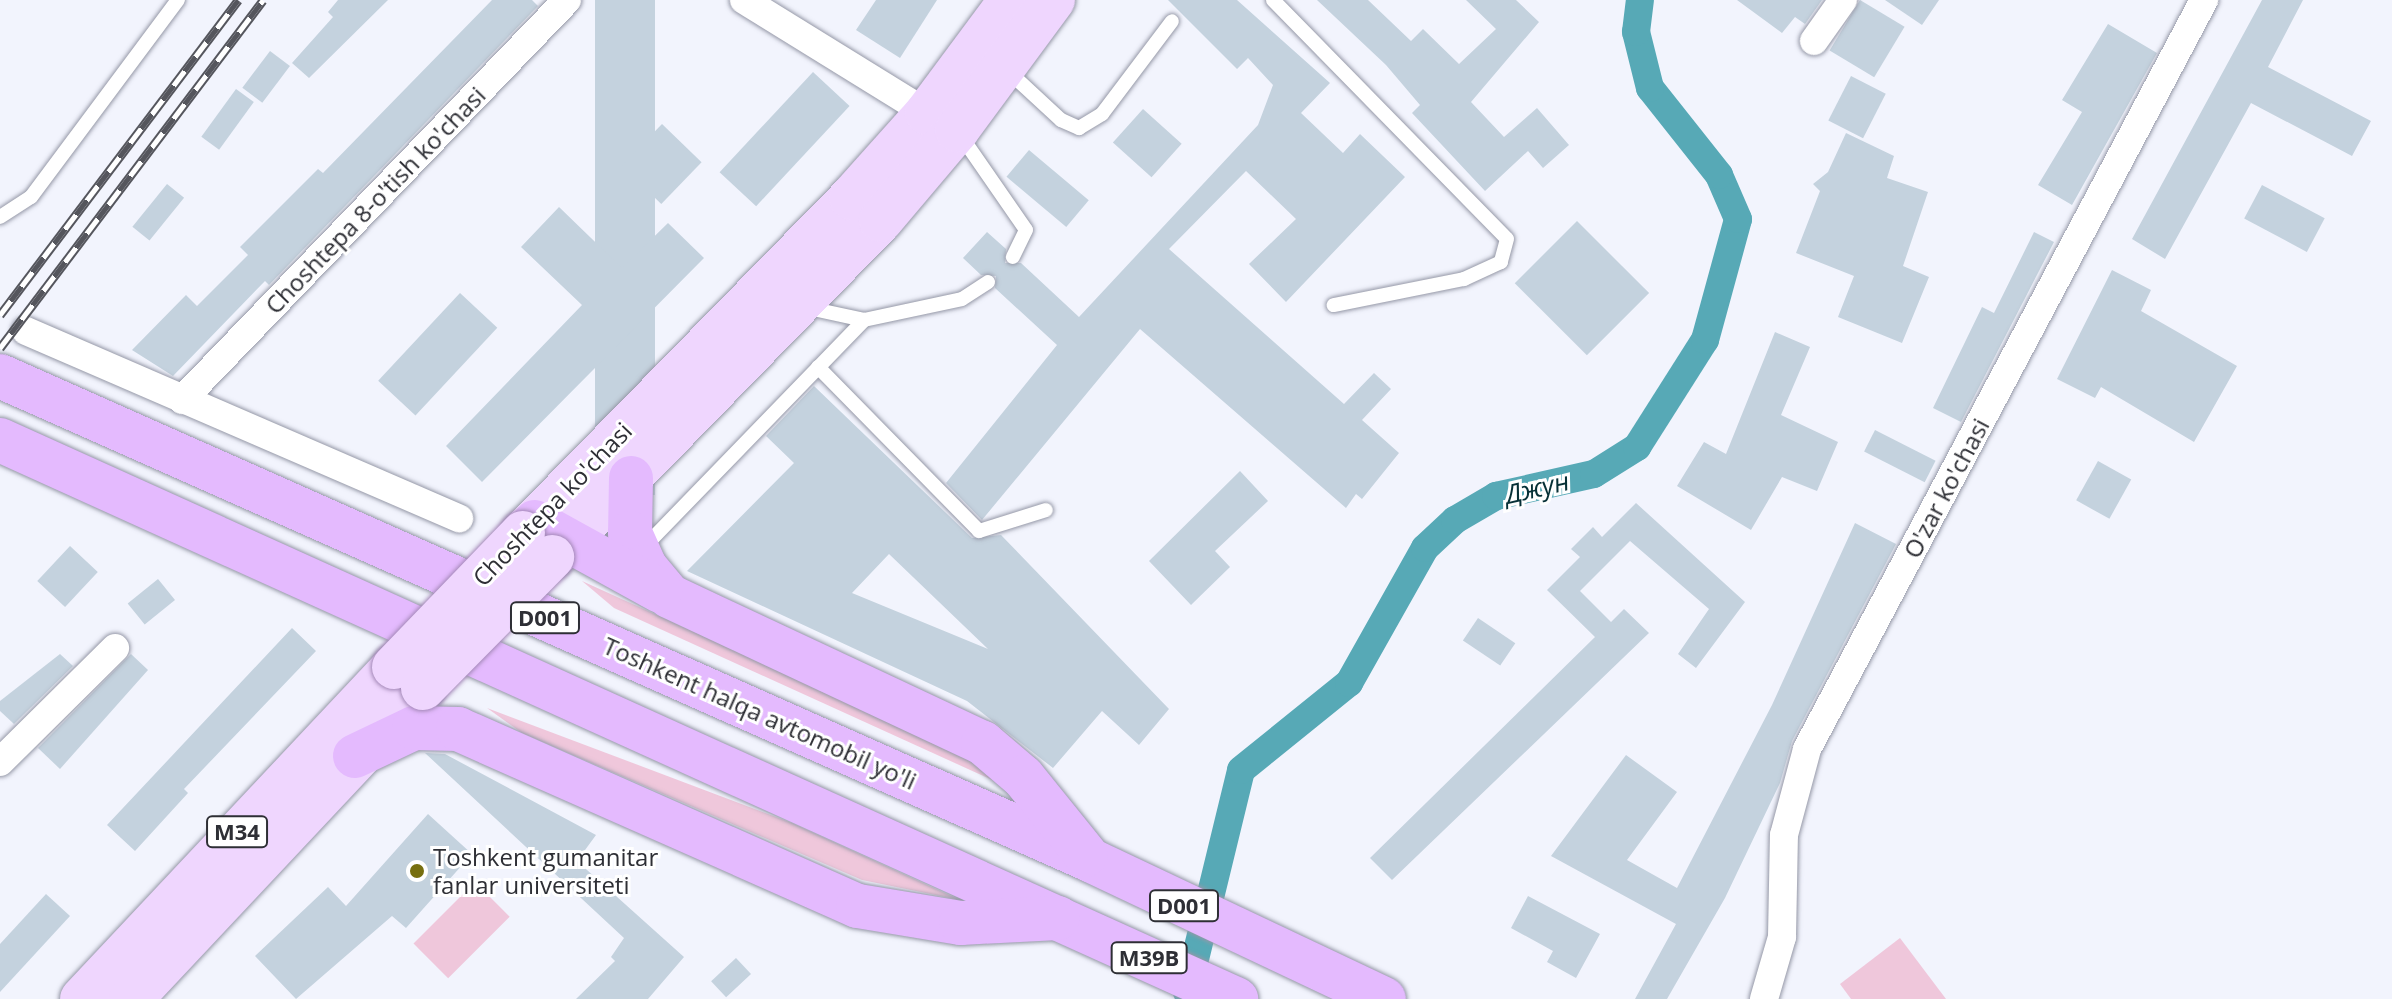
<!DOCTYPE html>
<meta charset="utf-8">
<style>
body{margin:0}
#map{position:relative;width:2392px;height:999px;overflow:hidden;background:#f2f4fd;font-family:"Open Sans",sans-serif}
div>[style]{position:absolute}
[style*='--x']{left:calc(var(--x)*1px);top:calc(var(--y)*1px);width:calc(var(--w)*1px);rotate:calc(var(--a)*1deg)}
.green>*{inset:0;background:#efc7db;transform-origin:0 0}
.canal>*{height:28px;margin:-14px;padding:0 14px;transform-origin:14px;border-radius:14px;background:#57a9b6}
.building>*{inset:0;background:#c4d2de;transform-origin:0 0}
.roads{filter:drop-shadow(0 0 2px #9598a7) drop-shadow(0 0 2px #9598a7)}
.lane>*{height:14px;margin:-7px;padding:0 7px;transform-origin:7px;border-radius:7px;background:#fff}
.street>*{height:28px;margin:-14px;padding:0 14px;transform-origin:14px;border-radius:14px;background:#fff}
.primary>*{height:44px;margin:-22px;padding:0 22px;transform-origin:22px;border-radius:22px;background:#efd6fe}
.highway>*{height:44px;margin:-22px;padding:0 22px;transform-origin:22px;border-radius:22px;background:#e4bafe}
.rail>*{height:9px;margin-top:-4.5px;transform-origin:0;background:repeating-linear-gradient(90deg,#fff 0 18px,#55565d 0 36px);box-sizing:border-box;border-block:2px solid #55565d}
.bridges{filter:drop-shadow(0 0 2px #a489b8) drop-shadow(0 0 2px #a489b8)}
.primary-bridge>*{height:44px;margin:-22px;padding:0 22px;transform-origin:22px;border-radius:22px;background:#efd6fe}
.dots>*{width:22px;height:22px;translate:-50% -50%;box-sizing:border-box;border:4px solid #fff;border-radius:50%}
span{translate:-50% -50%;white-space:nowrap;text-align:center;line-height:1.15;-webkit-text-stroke:6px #fff;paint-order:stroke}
.shield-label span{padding:2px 6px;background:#fff;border:2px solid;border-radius:6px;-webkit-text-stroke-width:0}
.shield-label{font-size:22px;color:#2e2f35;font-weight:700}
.street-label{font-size:24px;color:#2e2f35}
.poi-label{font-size:24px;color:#2e2f35}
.left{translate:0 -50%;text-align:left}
.water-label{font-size:26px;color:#063036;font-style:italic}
</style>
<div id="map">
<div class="green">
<i style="clip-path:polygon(582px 581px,973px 759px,1012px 789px,614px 608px)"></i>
<i style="clip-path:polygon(487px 708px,792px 823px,960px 900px,862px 880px,522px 733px)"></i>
<i style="left:475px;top:882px;width:49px;height:87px;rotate:45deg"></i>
<i style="clip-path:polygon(1900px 938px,1946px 999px,1851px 999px,1840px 984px)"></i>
</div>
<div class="canal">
<i style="--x:1187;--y:992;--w:228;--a:-76.3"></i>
<i style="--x:1241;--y:770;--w:139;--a:-38.9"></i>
<i style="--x:1349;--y:683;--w:155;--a:-60.6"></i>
<i style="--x:1425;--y:548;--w:41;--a:-43"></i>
<i style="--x:1455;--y:520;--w:48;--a:-30.3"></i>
<i style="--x:1496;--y:496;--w:100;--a:-12.7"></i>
<i style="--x:1594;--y:474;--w:51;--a:-32.1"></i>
<i style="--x:1637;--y:447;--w:127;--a:-57.6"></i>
<i style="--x:1705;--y:340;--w:125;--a:-74.7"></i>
<i style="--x:1738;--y:219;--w:48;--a:-113.4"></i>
<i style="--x:1719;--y:175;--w:111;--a:-128.4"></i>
<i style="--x:1650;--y:88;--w:58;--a:-104"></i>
<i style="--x:1636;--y:32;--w:32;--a:-83"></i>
</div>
<div class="building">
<i style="clip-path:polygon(338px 0,388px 0,309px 78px,292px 63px,333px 17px,328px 12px)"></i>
<i style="clip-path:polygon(492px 0,532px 0,538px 6px,269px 285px,265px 281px,173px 376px,132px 350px,186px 295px,197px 306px,248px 255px,240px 247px,318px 169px,323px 173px)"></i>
<i style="left:595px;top:0;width:60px;height:495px"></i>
<i style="clip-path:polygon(876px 0,937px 0,900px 58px,856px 30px)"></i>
<i style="clip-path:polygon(1168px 0,1237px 0,1330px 83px,1301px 113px,1343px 153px,1360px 134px,1405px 177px,1286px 302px,1249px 264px,1296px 219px,1246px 171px,1169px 249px,1344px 404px,1374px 373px,1391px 389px,1362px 420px,1399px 453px,1362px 499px,1356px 494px,1346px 508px,1140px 329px,982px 520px,946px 483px,1057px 345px,995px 288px,996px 276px,981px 275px,963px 258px,987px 232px,1006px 249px,1005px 263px,1021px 263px,1079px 317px,1258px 125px,1273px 85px,1248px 58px,1237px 69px)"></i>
<i style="clip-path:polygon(1317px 0,1368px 0,1411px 41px,1423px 29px,1459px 64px,1496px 29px,1466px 0,1516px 0,1539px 22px,1471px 102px,1504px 137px,1537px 108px,1569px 145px,1543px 168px,1528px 151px,1485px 191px,1412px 113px,1420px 105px,1386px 65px)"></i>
<i style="clip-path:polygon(1737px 0,1822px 0,1805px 24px,1795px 17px,1782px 33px)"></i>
<i style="left:1860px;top:0;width:52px;height:59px;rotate:31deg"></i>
<i style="clip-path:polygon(1885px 0,1939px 0,1922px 25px)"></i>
<i style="clip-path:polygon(2262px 0,2303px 0,2268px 67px,2371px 121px,2352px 156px,2251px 103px,2165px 259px,2132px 239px)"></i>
<i style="clip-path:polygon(2108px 24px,2157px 53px,2072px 205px,2038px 185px,2082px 112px,2062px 100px)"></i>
<i style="left:270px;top:51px;width:25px;height:46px;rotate:37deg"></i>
<i style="left:813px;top:72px;width:50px;height:137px;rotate:43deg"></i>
<i style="left:1851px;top:76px;width:39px;height:50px;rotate:27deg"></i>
<i style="left:236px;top:89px;width:22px;height:59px;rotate:36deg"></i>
<i style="left:1143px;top:109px;width:52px;height:45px;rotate:42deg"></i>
<i style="left:662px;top:124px;width:55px;height:58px;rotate:44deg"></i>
<i style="clip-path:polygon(1846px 133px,1894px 156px,1887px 178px,1928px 192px,1903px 266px,1929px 277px,1902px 343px,1838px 317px,1854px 276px,1796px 253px,1820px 191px,1813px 184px,1828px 172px)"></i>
<i style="left:1029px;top:150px;width:78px;height:35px;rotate:40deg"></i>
<i style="left:167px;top:184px;width:22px;height:55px;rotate:39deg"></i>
<i style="left:2262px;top:185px;width:71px;height:38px;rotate:28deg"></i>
<i style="clip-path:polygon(559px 207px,622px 268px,668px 223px,704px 258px,482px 482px,446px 446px,582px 305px,521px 247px)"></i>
<i style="left:1577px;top:221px;width:102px;height:88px;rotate:45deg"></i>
<i style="clip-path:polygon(2034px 232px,2054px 242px,1961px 422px,1933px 408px,1982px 307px,1994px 313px)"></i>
<i style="clip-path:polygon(2112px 270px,2151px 290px,2141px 311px,2237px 366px,2194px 442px,2101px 387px,2095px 398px,2057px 379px)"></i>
<i style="left:460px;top:293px;width:51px;height:120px;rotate:43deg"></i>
<i style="clip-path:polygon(1775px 332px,1810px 347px,1781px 415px,1838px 442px,1817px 491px,1782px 477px,1751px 530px,1677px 486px,1704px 442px,1726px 454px)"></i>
<i style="clip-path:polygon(evenodd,814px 386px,972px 538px,1001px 535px,1169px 709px,1139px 745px,1102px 711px,1053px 768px,967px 701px,687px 571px,794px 463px,766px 436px,814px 386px,889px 554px,988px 649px,852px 593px,889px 554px)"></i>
<i style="left:1875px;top:430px;width:68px;height:24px;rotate:27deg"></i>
<i style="left:2098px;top:461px;width:38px;height:45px;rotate:29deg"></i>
<i style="clip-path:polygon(1240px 471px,1268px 501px,1215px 551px,1230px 567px,1191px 605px,1149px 561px)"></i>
<i style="clip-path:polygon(1636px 503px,1745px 602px,1696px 668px,1678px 654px,1709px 609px,1630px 541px,1580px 591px,1611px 622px,1624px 609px,1649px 633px,1392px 880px,1370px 858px,1595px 637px,1547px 590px,1580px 557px,1571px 549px,1593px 527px,1602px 537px)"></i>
<i style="clip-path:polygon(1855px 523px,1896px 544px,1792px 741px,1780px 783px,1725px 898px,1667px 999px,1635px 999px,1676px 924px,1551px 856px,1626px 755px,1677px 792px,1627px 860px,1677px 888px,1772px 705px)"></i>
<i style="left:70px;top:546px;width:38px;height:48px;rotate:43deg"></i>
<i style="left:158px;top:579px;width:27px;height:39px;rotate:51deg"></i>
<i style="left:1478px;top:618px;width:45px;height:27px;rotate:34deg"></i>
<i style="clip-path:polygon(292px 628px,316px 651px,184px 789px,188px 793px,135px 851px,107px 825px)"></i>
<i style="clip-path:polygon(60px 654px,73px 666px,14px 724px,0 711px,0 701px)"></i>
<i style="clip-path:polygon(131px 654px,148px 670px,60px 769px,38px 748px)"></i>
<i style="clip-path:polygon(425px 753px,445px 754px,596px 835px,577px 861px,684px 957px,648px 999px,576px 999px,615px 961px,611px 957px,624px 938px)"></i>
<i style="clip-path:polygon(428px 814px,472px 854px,406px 928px,392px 916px,296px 999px,255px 956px,328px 887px,346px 906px)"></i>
<i style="clip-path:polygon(46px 894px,70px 916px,0 992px,0 944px)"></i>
<i style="clip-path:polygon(1528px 896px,1600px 934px,1576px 978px,1547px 962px,1553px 951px,1511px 928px)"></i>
<i style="left:736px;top:958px;width:22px;height:34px;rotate:47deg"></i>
</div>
<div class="roads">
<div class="lane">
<i style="--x:1273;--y:0;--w:334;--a:45.6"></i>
<i style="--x:1507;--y:239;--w:24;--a:105"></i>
<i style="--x:1501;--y:262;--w:41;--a:155.3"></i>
<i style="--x:1464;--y:279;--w:133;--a:168.7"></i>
<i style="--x:1008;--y:71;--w:72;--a:42.8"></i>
<i style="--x:1061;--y:120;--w:20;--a:24"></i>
<i style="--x:1079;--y:128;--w:27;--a:-31"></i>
<i style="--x:1102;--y:114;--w:116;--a:-53"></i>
<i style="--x:961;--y:136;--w:114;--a:55.3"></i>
<i style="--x:1026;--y:230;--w:30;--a:116"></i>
<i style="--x:0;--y:217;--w:37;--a:-33"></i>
<i style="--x:31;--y:197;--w:246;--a:-53.3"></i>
<i style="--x:804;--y:307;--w:61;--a:12.2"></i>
<i style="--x:864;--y:320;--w:100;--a:-12.1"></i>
<i style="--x:962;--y:299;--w:31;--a:-33"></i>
<i style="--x:818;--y:367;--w:230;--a:45.5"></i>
<i style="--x:979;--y:531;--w:70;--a:-17.4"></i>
<i style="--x:650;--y:541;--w:308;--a:-45.9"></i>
</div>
<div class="street">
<i style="--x:744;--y:0;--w:215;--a:31.7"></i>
<i style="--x:1814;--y:41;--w:50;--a:-54.7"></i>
<i style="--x:26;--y:331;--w:472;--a:23.4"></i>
<i style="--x:182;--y:400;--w:555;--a:-46.09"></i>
<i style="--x:0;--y:762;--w:162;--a:-44.7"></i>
<i style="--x:1764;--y:999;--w:65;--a:-73.8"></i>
<i style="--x:1782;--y:937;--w:102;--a:-88.9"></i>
<i style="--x:1784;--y:835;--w:89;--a:-75"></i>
<i style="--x:1807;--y:749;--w:848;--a:-62.07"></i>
</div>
<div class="primary">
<i style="--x:523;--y:533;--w:469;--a:-45.6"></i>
<i style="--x:851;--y:198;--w:114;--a:-48.2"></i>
<i style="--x:927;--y:113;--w:141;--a:-53.4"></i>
<i style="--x:552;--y:557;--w:471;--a:-45.7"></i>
<i style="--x:881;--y:220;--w:118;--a:-49.8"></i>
<i style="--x:957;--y:130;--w:162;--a:-53.6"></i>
<i style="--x:82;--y:999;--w:456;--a:-46.8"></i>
<i style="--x:131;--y:999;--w:427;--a:-46.8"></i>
</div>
<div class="highway">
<i style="--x:0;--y:376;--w:1193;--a:23.94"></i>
<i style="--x:1090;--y:860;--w:325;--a:25.3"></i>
<i style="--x:0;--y:440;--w:1357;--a:24.34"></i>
<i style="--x:631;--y:478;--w:55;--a:91"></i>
<i style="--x:630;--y:533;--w:37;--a:66"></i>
<i style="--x:645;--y:567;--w:38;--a:50"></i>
<i style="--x:669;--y:596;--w:347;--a:25.1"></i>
<i style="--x:983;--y:743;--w:52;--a:40.4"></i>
<i style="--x:1023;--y:777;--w:100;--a:51.1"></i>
<i style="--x:535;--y:522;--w:143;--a:28.9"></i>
<i style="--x:355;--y:756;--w:65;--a:-25.4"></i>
<i style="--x:414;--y:728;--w:44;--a:1.3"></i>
<i style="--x:458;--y:729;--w:437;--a:23.9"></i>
<i style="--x:858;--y:906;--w:104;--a:9.4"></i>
<i style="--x:961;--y:923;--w:97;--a:-3"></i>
</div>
</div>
<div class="rail">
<i style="--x:0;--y:315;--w:395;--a:-52.9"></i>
<i style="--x:0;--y:348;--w:436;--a:-52.9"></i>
</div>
<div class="bridges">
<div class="primary-bridge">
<i style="--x:394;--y:667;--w:186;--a:-46.1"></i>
<i style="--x:423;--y:688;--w:184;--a:-45.4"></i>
</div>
</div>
<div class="dots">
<i style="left:417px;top:871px;background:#776f0f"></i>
</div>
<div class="shield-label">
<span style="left:545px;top:618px">D001</span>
<span style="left:237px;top:832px">M34</span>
<span style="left:1184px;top:906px">D001</span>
<span style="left:1149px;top:958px">M39B</span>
</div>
<div class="street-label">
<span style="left:375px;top:200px;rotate:-46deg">Choshtepa 8-o'tish ko'chasi</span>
<span style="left:1946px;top:488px;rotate:-62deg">O'zar ko'chasi</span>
<span style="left:552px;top:504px;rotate:-46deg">Choshtepa ko'chasi</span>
<span style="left:760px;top:713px;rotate:24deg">Toshkent halqa avtomobil yo'li</span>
</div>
<div class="poi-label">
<span class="left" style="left:433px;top:871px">Toshkent gumanitar<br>fanlar universiteti</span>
</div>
<div class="water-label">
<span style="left:1537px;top:488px;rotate:-13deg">Джун</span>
</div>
</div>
